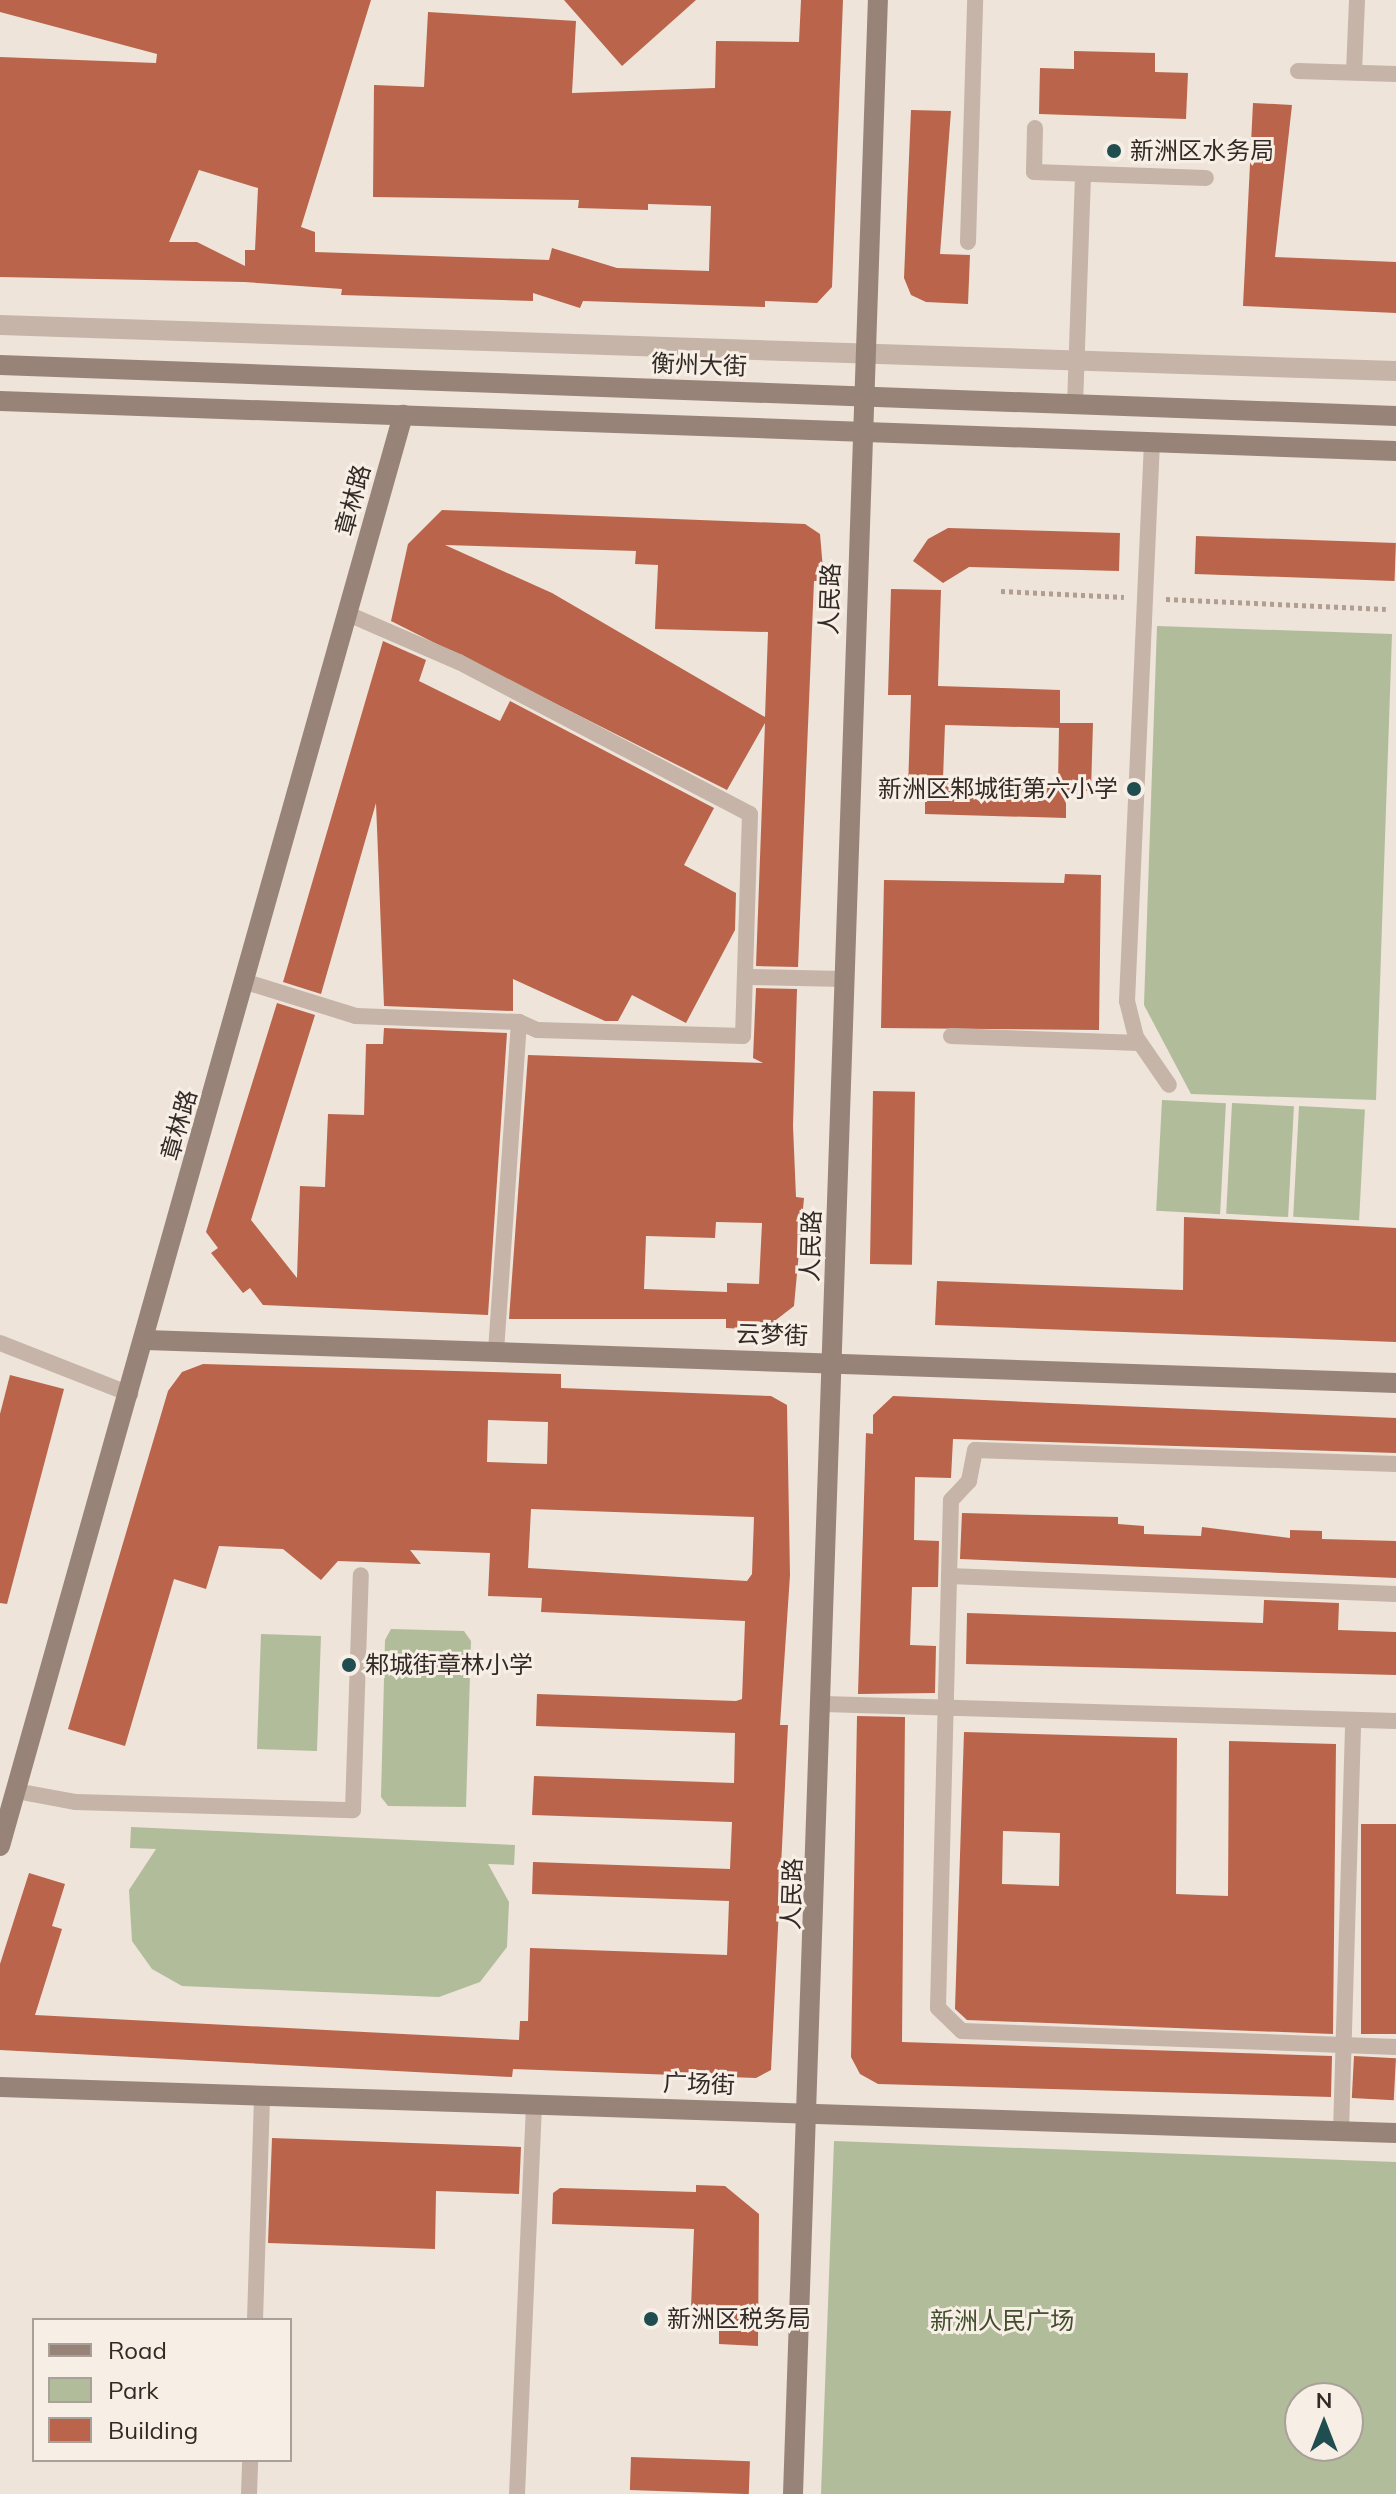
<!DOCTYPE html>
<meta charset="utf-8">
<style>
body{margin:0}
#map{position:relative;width:1396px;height:2494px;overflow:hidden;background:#eee4d9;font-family:Mulish,"Noto Sans SC",sans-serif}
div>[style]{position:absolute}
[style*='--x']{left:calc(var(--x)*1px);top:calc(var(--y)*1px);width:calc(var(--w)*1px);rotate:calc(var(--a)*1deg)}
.green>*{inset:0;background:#b1bc9b;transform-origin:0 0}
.building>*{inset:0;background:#ba644b;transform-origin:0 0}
.path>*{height:5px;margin-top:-2.5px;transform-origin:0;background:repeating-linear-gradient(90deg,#b19e91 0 4px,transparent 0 8px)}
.lane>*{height:16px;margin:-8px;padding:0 8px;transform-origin:8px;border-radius:8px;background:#c5b4a7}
.street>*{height:20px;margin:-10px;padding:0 10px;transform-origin:10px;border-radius:10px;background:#c5b4a7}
.secondary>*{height:20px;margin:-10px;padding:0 10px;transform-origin:10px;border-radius:10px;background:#988378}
.dots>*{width:22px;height:22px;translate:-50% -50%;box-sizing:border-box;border:4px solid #f7eee5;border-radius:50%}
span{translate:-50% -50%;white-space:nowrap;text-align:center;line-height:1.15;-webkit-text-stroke:6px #f7eee5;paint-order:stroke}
.poi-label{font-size:24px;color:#322a26}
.left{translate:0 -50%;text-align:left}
.right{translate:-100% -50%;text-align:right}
.street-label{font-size:24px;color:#322a26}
.park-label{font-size:24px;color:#434e2d}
.legend{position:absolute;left:32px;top:2318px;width:260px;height:144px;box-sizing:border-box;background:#f7eee5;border:2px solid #a8a099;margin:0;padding:10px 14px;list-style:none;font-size:24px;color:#322a26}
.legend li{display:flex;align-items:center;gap:16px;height:40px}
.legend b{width:40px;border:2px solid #a8a099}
.north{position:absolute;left:1284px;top:2382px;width:80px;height:80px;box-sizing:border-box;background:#f7eee5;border:2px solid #a8a099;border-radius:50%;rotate:0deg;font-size:22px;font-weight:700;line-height:32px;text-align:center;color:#322a26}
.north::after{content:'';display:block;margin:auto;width:28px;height:36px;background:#204d4f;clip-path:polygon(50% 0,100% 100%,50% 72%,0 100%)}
</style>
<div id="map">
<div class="green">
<i style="clip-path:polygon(1157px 626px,1392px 634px,1376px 1100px,1191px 1094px,1144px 1005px)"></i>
<i style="left:1162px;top:1100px;width:64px;height:111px;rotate:3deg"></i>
<i style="left:1232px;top:1103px;width:62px;height:111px;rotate:3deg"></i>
<i style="left:1299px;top:1106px;width:66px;height:111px;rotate:3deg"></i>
<i style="clip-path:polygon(391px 1629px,464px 1631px,471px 1641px,466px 1807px,388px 1806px,381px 1797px,385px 1640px)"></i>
<i style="left:261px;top:1634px;width:60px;height:115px;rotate:2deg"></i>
<i style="clip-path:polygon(131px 1827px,515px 1845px,514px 1865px,488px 1864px,509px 1902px,507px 1947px,480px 1982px,439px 1997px,182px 1986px,152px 1969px,132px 1941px,129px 1890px,156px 1849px,130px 1848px)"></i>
<i style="clip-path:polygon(evenodd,834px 2141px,1396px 2162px,1396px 2494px,821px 2494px,834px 2141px,1300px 2398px,1348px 2398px,1348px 2446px,1300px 2446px,1300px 2398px)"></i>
</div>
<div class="building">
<i style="clip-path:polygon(evenodd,0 0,371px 0,301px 227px,315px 232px,315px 252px,549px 260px,552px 248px,617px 268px,709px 271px,711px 206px,648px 204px,648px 210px,578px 208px,579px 200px,373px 197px,374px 85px,424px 87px,428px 12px,576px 21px,572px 93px,715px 88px,716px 41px,799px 42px,801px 0,843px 0,832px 287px,817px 303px,765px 301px,765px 307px,583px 301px,580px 308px,533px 293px,533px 301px,341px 295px,342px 289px,244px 282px,0 277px,0 57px,156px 63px,157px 54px,0 12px,0 0,199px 170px,258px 188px,255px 250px,245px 250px,245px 266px,197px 242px,169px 242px,199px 170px)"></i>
<i style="clip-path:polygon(564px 0,696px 0,622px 66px)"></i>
<i style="clip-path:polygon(1074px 51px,1155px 53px,1155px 72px,1188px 73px,1186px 119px,1039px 114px,1040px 68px,1074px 69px)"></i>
<i style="clip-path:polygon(1253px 103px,1292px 105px,1275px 257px,1396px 262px,1396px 313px,1243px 306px)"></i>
<i style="clip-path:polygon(911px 110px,951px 111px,940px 254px,970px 255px,968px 304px,926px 302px,911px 295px,904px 278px)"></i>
<i style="clip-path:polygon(evenodd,442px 510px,805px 524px,820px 534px,824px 581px,814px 581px,798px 967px,756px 966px,765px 723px,727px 790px,391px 621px,408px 544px,442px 510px,445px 545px,636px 551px,635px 564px,658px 565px,655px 629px,768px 632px,765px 717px,552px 593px,445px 545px)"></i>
<i style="clip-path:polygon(948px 528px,1120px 533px,1119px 571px,969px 567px,943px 583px,913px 561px,928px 539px)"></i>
<i style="left:1196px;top:536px;width:200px;height:38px;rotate:2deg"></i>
<i style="clip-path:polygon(evenodd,891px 589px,941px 590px,938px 686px,1060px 690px,1060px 723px,1093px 723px,1091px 791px,1066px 790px,1066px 818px,925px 814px,925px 790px,908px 789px,911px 695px,888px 695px,891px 589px,945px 725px,1059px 728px,1058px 783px,943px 779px,945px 725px)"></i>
<i style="clip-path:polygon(383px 641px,426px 660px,419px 681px,500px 721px,510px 701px,714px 808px,684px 865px,736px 893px,735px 930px,686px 1023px,632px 995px,618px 1021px,605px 1021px,513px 979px,513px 1011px,384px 1006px,376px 803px,321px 994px,283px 982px)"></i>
<i style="clip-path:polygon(1065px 874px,1101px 875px,1099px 1030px,881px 1028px,884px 880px,1064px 883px)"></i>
<i style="clip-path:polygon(evenodd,756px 988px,797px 989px,793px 1126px,796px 1197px,804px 1198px,794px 1306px,763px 1330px,726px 1328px,726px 1319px,509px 1319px,528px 1055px,763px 1063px,753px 1058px,756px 988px,716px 1222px,762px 1223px,759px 1284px,727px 1283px,727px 1292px,644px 1289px,646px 1236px,715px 1238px,716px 1222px)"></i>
<i style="clip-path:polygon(277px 1003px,315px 1015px,251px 1220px,297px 1278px,300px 1186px,325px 1187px,328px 1114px,364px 1115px,366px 1044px,383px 1044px,384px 1028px,507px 1033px,488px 1315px,263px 1305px,250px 1288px,243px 1293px,211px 1253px,218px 1248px,206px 1232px)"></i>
<i style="left:873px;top:1091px;width:42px;height:173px;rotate:1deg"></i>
<i style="clip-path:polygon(1184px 1217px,1396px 1228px,1396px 1342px,935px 1325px,937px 1281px,1183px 1290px)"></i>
<i style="clip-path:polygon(evenodd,203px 1364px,561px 1374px,561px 1388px,771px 1396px,787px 1405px,790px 1575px,780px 1725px,788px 1725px,771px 2070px,756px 2078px,513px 2069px,512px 2077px,0 2050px,0 1964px,29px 1873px,65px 1884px,52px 1926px,62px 1929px,35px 2015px,519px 2040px,520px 2021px,528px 2021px,530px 1948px,727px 1955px,729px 1901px,532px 1894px,533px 1862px,730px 1869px,732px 1822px,532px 1815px,534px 1776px,734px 1783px,735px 1733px,536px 1726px,537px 1694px,736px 1701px,742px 1699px,745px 1621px,541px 1612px,542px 1598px,488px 1596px,490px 1553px,410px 1550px,421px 1564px,338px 1561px,321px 1580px,283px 1549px,219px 1546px,206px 1589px,174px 1579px,125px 1746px,68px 1729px,168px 1391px,182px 1372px,203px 1364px,488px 1420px,548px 1422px,547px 1464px,487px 1462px,488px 1420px,203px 1364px,531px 1509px,754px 1517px,752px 1574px,747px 1581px,528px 1568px,531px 1509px)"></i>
<i style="clip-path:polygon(10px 1375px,64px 1389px,7px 1604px,0 1603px,0 1414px)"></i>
<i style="clip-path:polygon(893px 1396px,1396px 1418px,1396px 1453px,953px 1439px,951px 1478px,915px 1477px,914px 1540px,939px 1541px,938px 1587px,912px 1587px,910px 1645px,936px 1646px,935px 1693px,858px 1694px,866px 1433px,873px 1434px,873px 1415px)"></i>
<i style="clip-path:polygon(962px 1513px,1118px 1517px,1118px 1524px,1144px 1526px,1144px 1534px,1201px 1536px,1202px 1527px,1290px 1538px,1290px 1530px,1322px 1531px,1322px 1539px,1396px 1541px,1396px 1578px,960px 1559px)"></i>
<i style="clip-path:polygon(1264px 1600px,1339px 1603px,1338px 1630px,1396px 1632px,1396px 1675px,966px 1664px,967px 1613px,1263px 1623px)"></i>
<i style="clip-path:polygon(857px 1716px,905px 1717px,902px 2042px,1332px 2056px,1331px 2097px,878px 2084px,860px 2074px,851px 2057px)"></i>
<i style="clip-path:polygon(evenodd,964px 1732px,1177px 1738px,1176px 1894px,1200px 1895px,1228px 1896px,1229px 1741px,1336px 1744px,1333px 2034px,967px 2020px,955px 2009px,964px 1732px,1003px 1831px,1060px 1833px,1059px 1886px,1002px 1884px,1003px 1831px)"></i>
<i style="left:1361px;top:1824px;width:35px;height:210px"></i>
<i style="left:1354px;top:2056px;width:42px;height:42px;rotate:3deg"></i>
<i style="clip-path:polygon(272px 2138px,521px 2147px,519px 2194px,436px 2191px,435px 2249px,268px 2243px)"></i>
<i style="clip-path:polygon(696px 2185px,725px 2186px,759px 2214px,758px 2346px,719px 2344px,719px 2328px,704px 2327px,705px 2309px,691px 2308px,694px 2229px,552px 2224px,553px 2193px,560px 2188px,696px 2192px)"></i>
<i style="left:631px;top:2457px;width:119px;height:33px;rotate:2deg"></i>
</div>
<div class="path">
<i style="--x:1001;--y:591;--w:123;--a:2.8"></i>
<i style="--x:1166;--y:599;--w:220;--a:2.6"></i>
</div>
<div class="lane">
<i style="--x:1298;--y:71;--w:98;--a:1.8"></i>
<i style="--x:1354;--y:72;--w:72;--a:-87.6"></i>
<i style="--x:1035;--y:128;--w:44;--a:91.3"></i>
<i style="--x:1034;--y:172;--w:172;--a:2"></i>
<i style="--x:968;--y:242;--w:242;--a:-88.3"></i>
<i style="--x:1075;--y:405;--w:231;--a:-88"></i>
<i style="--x:1152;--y:442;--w:560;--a:92.56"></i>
<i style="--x:1127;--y:1001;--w:37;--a:76"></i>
<i style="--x:1136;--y:1037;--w:58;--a:55.5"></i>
<i style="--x:348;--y:614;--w:121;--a:23.4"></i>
<i style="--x:459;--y:662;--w:328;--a:27.6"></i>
<i style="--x:750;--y:814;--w:222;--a:91.8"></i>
<i style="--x:743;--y:1036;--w:206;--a:-178.3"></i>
<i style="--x:537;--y:1030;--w:20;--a:-156"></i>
<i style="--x:745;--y:977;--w:100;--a:1.1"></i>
<i style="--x:246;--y:982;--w:115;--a:17.2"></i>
<i style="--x:356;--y:1016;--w:163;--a:2.1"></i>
<i style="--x:519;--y:1022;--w:331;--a:94"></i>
<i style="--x:951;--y:1036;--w:188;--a:2.1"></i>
<i style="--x:0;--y:1343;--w:140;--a:21.4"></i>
<i style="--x:1396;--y:1464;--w:421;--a:-178.1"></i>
<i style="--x:975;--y:1450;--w:32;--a:101"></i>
<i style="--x:969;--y:1481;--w:26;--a:133"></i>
<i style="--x:951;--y:1500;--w:508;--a:91.47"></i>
<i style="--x:938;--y:2008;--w:33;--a:44"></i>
<i style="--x:962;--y:2031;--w:434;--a:2.1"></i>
<i style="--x:949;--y:1576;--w:447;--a:2.3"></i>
<i style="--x:824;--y:1704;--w:572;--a:1.7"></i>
<i style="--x:16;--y:1791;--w:61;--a:10.4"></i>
<i style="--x:76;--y:1802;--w:277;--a:1.7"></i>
<i style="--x:353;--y:1810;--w:235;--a:-88.1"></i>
<i style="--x:1341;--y:2132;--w:412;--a:-88.3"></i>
<i style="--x:255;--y:2320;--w:224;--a:-88.2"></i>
<i style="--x:249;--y:2494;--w:34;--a:-88"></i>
<i style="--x:517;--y:2494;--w:389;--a:-87.5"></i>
</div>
<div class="street">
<i style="--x:0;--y:325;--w:1397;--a:1.89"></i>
</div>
<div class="secondary">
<i style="--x:0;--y:365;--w:1397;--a:2.09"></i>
<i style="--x:0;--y:401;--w:1397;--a:2.05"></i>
<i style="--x:146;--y:1340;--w:1251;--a:1.97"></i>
<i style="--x:0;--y:1846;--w:1487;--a:-74.27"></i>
<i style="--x:0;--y:2087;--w:1397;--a:1.89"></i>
<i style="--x:793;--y:2494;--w:2495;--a:-88.05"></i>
</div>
<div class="dots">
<i style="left:1114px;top:151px;background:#204d4f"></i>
<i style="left:1134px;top:789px;background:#204d4f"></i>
<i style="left:349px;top:1665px;background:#204d4f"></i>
<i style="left:651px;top:2319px;background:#204d4f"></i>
</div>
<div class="poi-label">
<span class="left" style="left:1130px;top:151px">新洲区水务局</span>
<span class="right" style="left:1118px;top:789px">新洲区邾城街第六小学</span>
<span class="left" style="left:365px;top:1665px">邾城街章林小学</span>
<span class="left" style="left:667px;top:2319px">新洲区税务局</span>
</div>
<div class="street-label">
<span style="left:699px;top:365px;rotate:2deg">衡州大街</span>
<span style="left:353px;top:500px;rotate:-75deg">章林路</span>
<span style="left:830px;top:599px;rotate:-88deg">人民路</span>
<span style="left:179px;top:1125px;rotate:-74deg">章林路</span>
<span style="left:811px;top:1246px;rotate:-88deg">人民路</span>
<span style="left:772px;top:1335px;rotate:2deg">云梦街</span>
<span style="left:792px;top:1894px;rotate:-88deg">人民路</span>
<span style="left:699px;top:2084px;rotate:2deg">广场街</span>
</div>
<div class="park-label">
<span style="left:1002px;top:2321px">新洲人民广场</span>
</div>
<ul class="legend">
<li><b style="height:10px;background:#988378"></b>Road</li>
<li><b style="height:22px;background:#b1bc9b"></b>Park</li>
<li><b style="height:22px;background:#ba644b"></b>Building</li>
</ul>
<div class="north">N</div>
</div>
